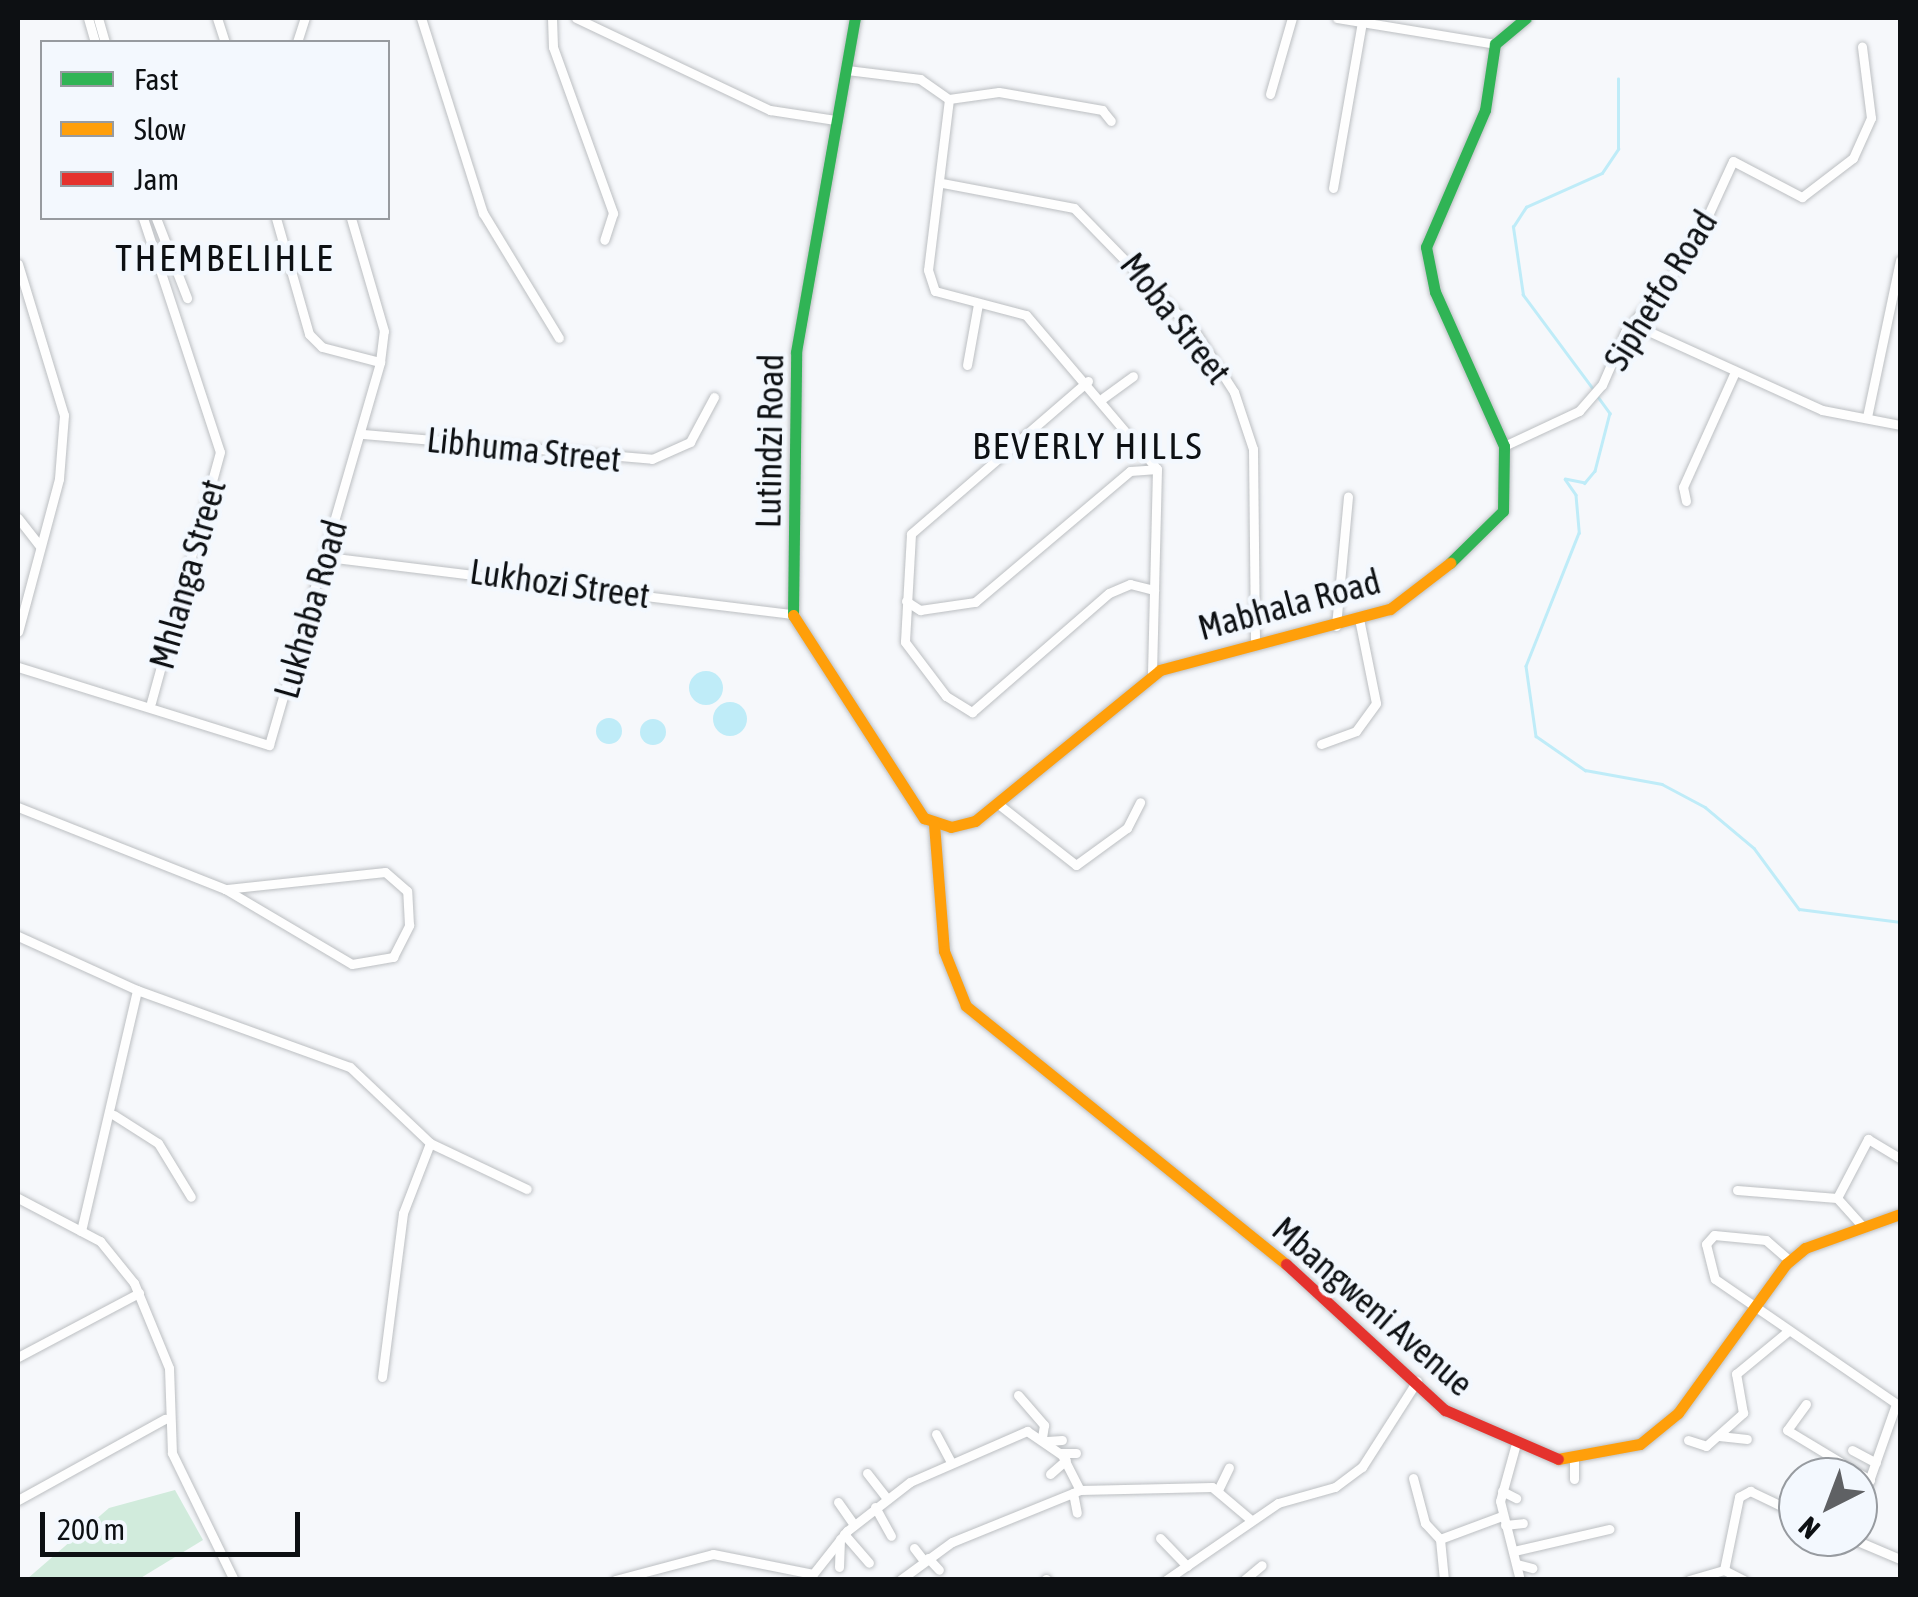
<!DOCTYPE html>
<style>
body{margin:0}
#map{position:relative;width:1918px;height:1597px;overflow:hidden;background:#f6f8fb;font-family:"Asap Condensed",sans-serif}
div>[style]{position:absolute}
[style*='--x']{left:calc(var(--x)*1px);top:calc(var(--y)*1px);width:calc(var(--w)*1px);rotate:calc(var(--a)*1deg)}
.green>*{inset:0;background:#d1ebdc}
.water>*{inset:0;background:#bfecf8}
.round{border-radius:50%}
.stream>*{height:2.5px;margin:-1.25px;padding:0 1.25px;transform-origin:1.25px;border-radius:1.25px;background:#bfecf8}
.roads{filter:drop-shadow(0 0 2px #bcbfc2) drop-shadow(0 0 2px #bcbfc2)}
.street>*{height:9px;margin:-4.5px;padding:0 4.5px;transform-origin:4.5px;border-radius:4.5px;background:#fefefe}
.fast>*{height:11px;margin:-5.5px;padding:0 5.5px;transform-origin:5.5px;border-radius:5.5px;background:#30b455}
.slow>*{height:11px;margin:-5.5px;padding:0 5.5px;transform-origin:5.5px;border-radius:5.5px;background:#ff9f0a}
.jam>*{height:11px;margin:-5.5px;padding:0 5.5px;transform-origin:5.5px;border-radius:5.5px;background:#e5322d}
span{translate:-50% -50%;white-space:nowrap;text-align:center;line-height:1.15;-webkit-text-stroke:9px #f3f8fe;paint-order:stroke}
.street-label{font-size:35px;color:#0d1013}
.neighbourhood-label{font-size:38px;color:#0d1013;letter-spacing:2.5px}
.frame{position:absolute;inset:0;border:20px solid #0d1013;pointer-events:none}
.legend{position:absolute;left:40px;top:40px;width:350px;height:180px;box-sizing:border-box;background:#f3f8fe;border:2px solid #979ba0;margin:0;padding:12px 18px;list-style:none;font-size:30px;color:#0d1013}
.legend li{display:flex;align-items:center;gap:20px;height:50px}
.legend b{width:50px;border:2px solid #979ba0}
.north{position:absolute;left:1778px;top:1457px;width:100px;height:100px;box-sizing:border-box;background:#f3f8fe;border:2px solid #979ba0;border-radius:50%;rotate:222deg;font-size:28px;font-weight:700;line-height:40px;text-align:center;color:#0d1013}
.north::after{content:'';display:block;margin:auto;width:35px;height:45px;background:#5f6164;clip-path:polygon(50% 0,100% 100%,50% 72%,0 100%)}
.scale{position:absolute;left:40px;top:1512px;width:260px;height:45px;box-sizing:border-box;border:5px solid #0d1013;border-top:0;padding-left:12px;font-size:30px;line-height:35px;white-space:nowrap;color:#0d1013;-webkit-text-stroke:8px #f3f8fe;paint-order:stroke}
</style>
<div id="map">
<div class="green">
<i style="clip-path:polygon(175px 1490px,203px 1540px,139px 1579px,27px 1579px,109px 1508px)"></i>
</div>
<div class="water">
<i class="round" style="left:689px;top:671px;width:34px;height:34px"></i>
<i class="round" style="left:713px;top:702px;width:34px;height:34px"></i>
<i class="round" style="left:596px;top:718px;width:26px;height:26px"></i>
<i class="round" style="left:640px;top:719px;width:26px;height:26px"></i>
</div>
<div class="stream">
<i style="--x:1592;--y:388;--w:116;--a:-126.6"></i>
<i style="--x:1523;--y:295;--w:69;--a:-98.4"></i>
<i style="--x:1513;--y:227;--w:24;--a:-57"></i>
<i style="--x:1526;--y:207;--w:83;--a:-24.1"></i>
<i style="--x:1602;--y:173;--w:29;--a:-56"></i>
<i style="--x:1618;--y:149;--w:70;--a:-90"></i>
<i style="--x:1596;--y:394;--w:24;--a:54"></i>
<i style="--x:1610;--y:413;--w:60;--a:104.5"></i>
<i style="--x:1595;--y:471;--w:16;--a:130"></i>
<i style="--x:1585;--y:483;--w:20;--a:-169"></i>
<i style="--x:1565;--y:479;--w:19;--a:55"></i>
<i style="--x:1576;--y:495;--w:38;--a:85"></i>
<i style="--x:1579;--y:533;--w:143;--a:111.7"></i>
<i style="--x:1526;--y:666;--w:71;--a:81.9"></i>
<i style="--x:1536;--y:736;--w:60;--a:34.8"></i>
<i style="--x:1585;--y:770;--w:78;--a:10.3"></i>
<i style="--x:1662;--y:784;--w:49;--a:28.1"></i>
<i style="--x:1705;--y:807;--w:64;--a:39.9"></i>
<i style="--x:1754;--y:848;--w:76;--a:53.6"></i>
<i style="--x:1799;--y:909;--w:102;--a:7.3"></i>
</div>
<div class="roads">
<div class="street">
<i style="--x:88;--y:18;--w:25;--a:74"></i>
<i style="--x:98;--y:18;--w:25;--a:74"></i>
<i style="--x:217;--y:18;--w:25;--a:72"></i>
<i style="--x:421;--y:18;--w:205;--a:72.4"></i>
<i style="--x:483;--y:213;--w:146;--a:58.7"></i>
<i style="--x:552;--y:18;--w:29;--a:88"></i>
<i style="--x:553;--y:47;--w:177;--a:70.1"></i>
<i style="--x:613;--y:213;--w:28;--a:108"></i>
<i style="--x:576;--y:18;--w:215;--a:25.4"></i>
<i style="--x:770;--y:110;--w:66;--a:8.7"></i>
<i style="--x:1337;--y:18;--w:160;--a:9.3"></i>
<i style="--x:297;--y:42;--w:25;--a:-72"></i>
<i style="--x:847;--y:70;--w:74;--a:7"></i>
<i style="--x:920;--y:79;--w:35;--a:35"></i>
<i style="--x:949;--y:99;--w:172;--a:97"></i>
<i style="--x:928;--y:270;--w:22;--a:72"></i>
<i style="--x:935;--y:291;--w:94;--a:14.8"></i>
<i style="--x:1026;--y:315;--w:202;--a:49.6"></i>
<i style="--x:1157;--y:469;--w:207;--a:91.4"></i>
<i style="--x:1270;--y:94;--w:79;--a:-73.9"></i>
<i style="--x:949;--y:99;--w:50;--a:-8"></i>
<i style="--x:999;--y:92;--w:105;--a:9.9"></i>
<i style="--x:1102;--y:110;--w:14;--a:51"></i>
<i style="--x:942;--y:183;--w:134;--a:10.7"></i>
<i style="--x:1074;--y:208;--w:175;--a:45.7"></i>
<i style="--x:1196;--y:333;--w:70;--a:57.2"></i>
<i style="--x:1234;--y:392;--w:60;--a:71.6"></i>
<i style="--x:1253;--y:449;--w:190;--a:89.4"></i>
<i style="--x:1333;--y:188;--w:169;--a:-80.1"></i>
<i style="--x:143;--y:218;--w:246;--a:71.8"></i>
<i style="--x:220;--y:452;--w:260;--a:105.4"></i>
<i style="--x:156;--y:218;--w:86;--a:68.8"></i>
<i style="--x:276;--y:218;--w:121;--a:74.1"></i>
<i style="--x:309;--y:334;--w:18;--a:45"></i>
<i style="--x:322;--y:347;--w:60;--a:14.5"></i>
<i style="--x:18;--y:264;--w:158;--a:73.1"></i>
<i style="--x:64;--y:415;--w:64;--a:94.5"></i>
<i style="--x:59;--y:479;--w:158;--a:105"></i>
<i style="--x:1637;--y:326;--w:203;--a:24.4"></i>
<i style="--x:1822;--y:410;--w:79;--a:10.9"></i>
<i style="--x:967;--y:365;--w:62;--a:-79.8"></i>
<i style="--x:1088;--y:381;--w:234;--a:139.2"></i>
<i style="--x:911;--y:534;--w:108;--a:93.2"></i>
<i style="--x:905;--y:642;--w:68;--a:52.8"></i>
<i style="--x:946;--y:696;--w:31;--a:32"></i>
<i style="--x:972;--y:712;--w:181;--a:-41"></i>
<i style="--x:1109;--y:593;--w:23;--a:-23"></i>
<i style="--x:1130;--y:584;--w:25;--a:14"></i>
<i style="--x:1103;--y:398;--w:37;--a:-36"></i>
<i style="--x:1867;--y:417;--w:160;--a:-78.1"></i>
<i style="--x:363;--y:434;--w:290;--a:4.9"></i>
<i style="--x:652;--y:459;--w:42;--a:-24.1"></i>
<i style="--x:690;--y:442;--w:51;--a:-61.9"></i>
<i style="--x:1504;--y:446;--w:83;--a:-25"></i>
<i style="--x:1579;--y:411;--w:35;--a:-49"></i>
<i style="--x:1602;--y:385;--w:58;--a:-66.5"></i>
<i style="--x:1625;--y:332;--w:106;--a:-50.7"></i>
<i style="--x:1692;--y:250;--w:98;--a:-65.3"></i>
<i style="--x:1733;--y:161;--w:78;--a:27.6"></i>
<i style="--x:1802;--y:197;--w:64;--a:-37.4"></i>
<i style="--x:1853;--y:158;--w:44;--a:-65.8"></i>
<i style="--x:1871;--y:118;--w:72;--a:-97.2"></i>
<i style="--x:1686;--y:501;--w:14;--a:-102"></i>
<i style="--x:1683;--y:487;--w:126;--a:-65.7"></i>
<i style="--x:18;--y:518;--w:36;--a:52"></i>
<i style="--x:327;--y:557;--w:469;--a:7"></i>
<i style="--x:906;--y:601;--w:17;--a:33"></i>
<i style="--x:920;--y:610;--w:56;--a:-8.3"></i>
<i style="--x:975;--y:602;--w:203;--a:-40.2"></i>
<i style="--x:1130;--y:471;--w:27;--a:-4"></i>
<i style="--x:1336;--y:626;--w:130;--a:-84.7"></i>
<i style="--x:18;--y:667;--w:263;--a:17.3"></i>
<i style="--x:269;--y:745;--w:399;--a:-73.8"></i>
<i style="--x:380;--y:362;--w:31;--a:-83"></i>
<i style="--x:384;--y:331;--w:118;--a:-106.3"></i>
<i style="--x:1321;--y:744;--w:37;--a:-20"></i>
<i style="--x:1356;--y:731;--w:34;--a:-54"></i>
<i style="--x:1376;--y:703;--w:86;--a:-101.4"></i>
<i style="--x:997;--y:803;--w:100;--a:38.1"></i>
<i style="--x:1076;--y:865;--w:63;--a:-36"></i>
<i style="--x:1127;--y:828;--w:29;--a:-63"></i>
<i style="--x:18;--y:807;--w:223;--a:21.6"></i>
<i style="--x:225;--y:889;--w:147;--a:30.6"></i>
<i style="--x:352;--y:964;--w:42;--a:-9.7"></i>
<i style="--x:393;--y:957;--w:36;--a:-63"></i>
<i style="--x:409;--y:925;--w:34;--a:-93"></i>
<i style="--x:407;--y:891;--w:29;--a:-139"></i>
<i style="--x:385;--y:872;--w:161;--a:173.9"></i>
<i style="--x:18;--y:936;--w:131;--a:24.4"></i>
<i style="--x:137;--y:990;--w:226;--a:19.9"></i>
<i style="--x:350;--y:1067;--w:110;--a:43.5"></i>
<i style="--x:430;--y:1143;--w:107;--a:25.4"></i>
<i style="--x:114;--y:1115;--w:52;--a:32.5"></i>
<i style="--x:158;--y:1143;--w:63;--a:58.6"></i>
<i style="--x:1737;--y:1190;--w:100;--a:4.6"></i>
<i style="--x:1837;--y:1198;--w:36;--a:48"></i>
<i style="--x:18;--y:1198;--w:93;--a:27.7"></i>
<i style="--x:100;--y:1241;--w:54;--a:51"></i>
<i style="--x:134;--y:1283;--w:92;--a:67.6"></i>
<i style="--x:169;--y:1368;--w:85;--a:88"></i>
<i style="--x:172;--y:1453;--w:141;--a:64"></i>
<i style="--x:1837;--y:1198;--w:67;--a:-62.3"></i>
<i style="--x:1868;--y:1139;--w:37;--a:31"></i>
<i style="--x:81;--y:1231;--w:247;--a:-76.9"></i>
<i style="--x:1790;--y:1261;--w:32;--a:-139"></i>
<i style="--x:1766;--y:1240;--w:52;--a:-174.5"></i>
<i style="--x:1714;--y:1235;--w:12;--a:132"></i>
<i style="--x:1706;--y:1244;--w:36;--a:76"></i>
<i style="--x:1715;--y:1279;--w:224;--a:34.5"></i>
<i style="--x:18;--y:1357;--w:137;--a:-27.9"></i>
<i style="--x:382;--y:1377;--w:165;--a:-82.7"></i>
<i style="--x:403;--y:1213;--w:75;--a:-68.9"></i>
<i style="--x:1018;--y:1395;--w:40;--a:49"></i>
<i style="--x:1044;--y:1425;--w:12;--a:99"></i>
<i style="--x:1806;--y:1404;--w:32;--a:126"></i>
<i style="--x:1787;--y:1430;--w:97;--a:31.1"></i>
<i style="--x:936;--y:1434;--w:30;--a:62"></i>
<i style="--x:1719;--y:1436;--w:28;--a:6"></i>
<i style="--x:1688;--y:1440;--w:19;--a:18"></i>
<i style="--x:1706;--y:1446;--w:50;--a:-41.7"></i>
<i style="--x:1743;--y:1413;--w:40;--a:-100"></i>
<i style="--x:1736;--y:1374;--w:66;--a:-39.5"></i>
<i style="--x:1047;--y:1441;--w:15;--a:-4"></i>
<i style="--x:1515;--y:1447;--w:56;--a:105.5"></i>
<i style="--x:1500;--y:1501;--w:81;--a:75.8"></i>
<i style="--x:1852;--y:1450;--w:27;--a:28"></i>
<i style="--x:1060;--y:1453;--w:16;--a:0"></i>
<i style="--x:867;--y:1473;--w:33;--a:52"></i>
<i style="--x:1050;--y:1474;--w:21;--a:-41"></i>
<i style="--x:1413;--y:1478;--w:47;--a:75.1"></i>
<i style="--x:1425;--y:1523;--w:22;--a:47"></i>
<i style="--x:1574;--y:1479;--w:20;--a:-90"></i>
<i style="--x:1218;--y:1490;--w:25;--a:-64"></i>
<i style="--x:1502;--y:1491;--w:16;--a:27"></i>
<i style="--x:1073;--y:1493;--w:20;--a:79"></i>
<i style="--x:18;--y:1500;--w:168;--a:-28.9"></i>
<i style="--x:838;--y:1502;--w:28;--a:55"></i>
<i style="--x:875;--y:1507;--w:33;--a:61"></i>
<i style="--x:1858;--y:1512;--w:114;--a:-70.6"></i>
<i style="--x:1505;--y:1525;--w:18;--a:-6"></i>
<i style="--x:844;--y:1534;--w:38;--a:49"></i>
<i style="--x:1848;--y:1537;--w:56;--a:22.9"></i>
<i style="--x:1160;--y:1538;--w:39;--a:46"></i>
<i style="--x:914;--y:1548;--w:16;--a:52"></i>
<i style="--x:1514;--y:1551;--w:98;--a:-13"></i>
<i style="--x:928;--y:1558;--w:16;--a:47"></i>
<i style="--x:1517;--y:1564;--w:16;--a:15"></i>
<i style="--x:839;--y:1567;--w:28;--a:-88"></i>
<i style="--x:1724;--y:1570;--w:75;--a:-78.4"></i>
<i style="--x:1739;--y:1497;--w:13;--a:-29"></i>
<i style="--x:1750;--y:1491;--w:53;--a:25.6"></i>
<i style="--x:1046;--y:1579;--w:1;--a:90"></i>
<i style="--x:615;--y:1580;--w:101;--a:-14.9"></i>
<i style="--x:713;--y:1554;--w:102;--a:11.3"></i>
<i style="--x:813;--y:1574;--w:55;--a:-51.7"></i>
<i style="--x:847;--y:1531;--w:80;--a:-37.9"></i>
<i style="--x:910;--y:1482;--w:128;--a:-23.6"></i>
<i style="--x:1027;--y:1431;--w:42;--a:34.4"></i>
<i style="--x:1062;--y:1455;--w:39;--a:63"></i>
<i style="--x:900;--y:1580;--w:64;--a:-36.2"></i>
<i style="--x:952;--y:1542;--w:138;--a:-22.1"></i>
<i style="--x:1080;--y:1490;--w:132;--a:-1.3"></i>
<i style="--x:1212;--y:1487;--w:51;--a:40.2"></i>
<i style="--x:1166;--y:1580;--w:136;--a:-34.5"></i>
<i style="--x:1278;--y:1503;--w:59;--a:-15.7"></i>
<i style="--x:1335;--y:1487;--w:34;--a:-37"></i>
<i style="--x:1362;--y:1467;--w:102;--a:-57.4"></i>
<i style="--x:1244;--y:1580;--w:23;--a:-40"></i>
<i style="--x:1444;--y:1580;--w:41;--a:-95.6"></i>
<i style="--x:1440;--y:1539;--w:66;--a:-20.4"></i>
<i style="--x:1689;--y:1580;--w:36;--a:-16"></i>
<i style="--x:1724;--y:1570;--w:22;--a:27"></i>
</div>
<div class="fast">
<i style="--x:1450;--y:563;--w:74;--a:-44.5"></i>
<i style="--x:1503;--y:511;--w:65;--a:-89.1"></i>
<i style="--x:1504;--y:446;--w:169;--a:-114.1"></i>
<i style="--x:1435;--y:292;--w:46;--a:-101.3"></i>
<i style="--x:1426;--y:247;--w:149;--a:-66.7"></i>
<i style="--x:1485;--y:110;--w:67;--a:-81.4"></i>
<i style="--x:1495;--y:44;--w:40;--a:-40"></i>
<i style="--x:793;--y:615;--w:263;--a:-89.3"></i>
<i style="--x:796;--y:352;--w:339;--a:-80"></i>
</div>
<div class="slow">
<i style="--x:793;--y:615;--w:242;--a:57.2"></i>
<i style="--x:924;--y:818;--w:28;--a:18"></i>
<i style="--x:951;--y:827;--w:25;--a:-14"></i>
<i style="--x:975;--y:821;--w:239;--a:-39.2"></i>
<i style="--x:1160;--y:670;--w:238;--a:-14.9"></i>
<i style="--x:1390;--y:609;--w:76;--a:-37.5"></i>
<i style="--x:934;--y:824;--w:127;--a:85.5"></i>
<i style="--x:944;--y:951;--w:59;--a:68.2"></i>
<i style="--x:966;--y:1006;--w:411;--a:38.9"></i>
<i style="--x:1558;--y:1459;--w:83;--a:-10.4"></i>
<i style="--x:1640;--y:1444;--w:49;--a:-39.2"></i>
<i style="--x:1678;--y:1413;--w:184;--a:-54.1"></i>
<i style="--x:1786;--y:1264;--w:25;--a:-40"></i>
<i style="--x:1805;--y:1248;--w:101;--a:-19.7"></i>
</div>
<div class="jam">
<i style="--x:1286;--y:1264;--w:216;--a:42.6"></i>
<i style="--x:1445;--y:1410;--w:123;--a:23.4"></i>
</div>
</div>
<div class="street-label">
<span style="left:1660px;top:290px;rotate:-58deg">Siphetfo Road</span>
<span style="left:1176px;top:318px;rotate:52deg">Moba Street</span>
<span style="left:769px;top:441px;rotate:-89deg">Lutindzi Road</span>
<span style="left:524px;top:449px;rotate:6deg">Libhuma Street</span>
<span style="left:187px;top:574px;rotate:-74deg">Mhlanga Street</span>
<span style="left:560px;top:583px;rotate:8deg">Lukhozi Street</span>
<span style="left:1289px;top:604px;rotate:-15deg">Mabhala Road</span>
<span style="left:310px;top:609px;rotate:-74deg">Lukhaba Road</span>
<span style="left:1373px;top:1306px;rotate:41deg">Mbangweni Avenue</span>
</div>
<div class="neighbourhood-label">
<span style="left:225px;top:258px">THEMBELIHLE</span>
<span style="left:1088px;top:446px">BEVERLY HILLS</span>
</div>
<div class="frame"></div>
<ul class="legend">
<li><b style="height:12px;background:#30b455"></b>Fast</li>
<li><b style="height:12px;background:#ff9f0a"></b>Slow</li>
<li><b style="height:12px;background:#e5322d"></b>Jam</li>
</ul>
<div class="north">N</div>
<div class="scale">200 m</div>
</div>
